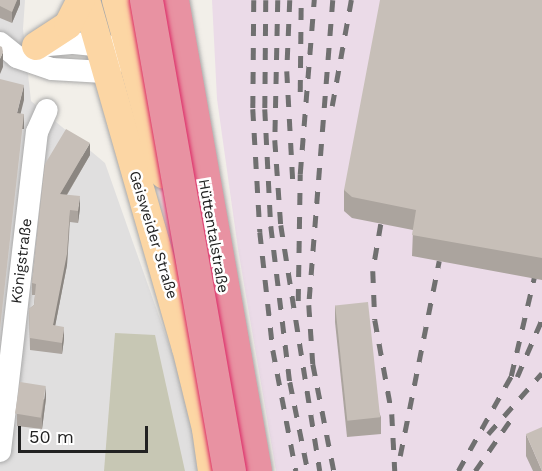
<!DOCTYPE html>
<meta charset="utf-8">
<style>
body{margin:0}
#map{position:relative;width:542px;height:471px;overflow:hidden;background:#f2efe9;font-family:"Work Sans",sans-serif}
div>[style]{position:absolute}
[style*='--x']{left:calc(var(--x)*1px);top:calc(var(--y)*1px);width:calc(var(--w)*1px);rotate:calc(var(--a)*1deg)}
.residential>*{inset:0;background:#e0dfdf}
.industrial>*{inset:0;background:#ebdbe8}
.construction>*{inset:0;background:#c7c7b4}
.roads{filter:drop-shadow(0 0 2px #a9a9a9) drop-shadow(0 0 2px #a9a9a9)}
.minor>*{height:22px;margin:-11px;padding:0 11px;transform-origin:11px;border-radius:11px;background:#fff}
.major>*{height:28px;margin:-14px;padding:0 14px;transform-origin:14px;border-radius:14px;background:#fcd6a4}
.highway>*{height:33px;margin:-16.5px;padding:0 16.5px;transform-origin:16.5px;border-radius:16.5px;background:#e892a2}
.rail>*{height:4.5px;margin-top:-2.25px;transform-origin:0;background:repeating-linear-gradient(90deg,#707070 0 12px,transparent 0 24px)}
.bridges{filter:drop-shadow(0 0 2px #dc2a67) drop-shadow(0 0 2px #dc2a67)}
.highway-bridge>*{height:33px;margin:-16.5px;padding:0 16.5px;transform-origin:16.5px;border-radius:16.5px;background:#e892a2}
.wall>*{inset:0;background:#aba49e}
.shaded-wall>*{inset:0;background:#8b8681;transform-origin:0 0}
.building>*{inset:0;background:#c7bfb8;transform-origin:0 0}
span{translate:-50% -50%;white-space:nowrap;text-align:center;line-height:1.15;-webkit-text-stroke:5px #fff;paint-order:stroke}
.street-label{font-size:15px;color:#222}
.scale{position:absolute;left:18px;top:426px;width:130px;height:27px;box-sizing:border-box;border:3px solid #222;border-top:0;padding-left:8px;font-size:18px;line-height:21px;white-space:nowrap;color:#222;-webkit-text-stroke:4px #fff;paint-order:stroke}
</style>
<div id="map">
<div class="residential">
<i style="clip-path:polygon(0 0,25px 0,23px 29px,31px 101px,105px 163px,185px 390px,199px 471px,0 471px)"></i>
</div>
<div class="industrial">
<i style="clip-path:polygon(212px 0,542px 0,542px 471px,276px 471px,238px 249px,217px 99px)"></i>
</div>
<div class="construction">
<i style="clip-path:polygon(115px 333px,155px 335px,185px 471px,104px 471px)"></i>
</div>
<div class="roads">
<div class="minor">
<i style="--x:0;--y:43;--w:22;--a:39"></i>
<i style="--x:17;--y:57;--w:37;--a:19"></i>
<i style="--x:52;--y:69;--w:52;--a:3.3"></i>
<i style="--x:104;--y:72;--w:18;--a:-41"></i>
<i style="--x:37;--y:46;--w:37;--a:-5"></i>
<i style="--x:74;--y:43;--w:40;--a:5.7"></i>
<i style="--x:0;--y:451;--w:321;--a:-83.4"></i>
<i style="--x:37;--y:132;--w:24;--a:-66"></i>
</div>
<div class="major">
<i style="--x:86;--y:0;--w:362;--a:74"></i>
<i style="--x:186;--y:348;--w:83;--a:76.1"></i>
<i style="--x:206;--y:429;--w:42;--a:81.9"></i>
<i style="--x:116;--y:0;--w:181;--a:74.7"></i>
<i style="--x:36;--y:46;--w:38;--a:-33"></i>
<i style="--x:68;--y:25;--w:28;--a:-63"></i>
</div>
<div class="highway">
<i style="--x:172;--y:0;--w:478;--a:80"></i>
</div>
</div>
<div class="rail">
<i style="--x:254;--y:0;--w:109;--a:90.5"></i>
<i style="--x:253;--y:109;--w:123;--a:86.7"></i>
<i style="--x:260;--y:232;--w:119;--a:83.7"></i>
<i style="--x:273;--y:350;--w:123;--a:79.2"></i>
<i style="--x:266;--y:0;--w:109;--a:90.5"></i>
<i style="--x:265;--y:109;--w:117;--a:87.1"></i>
<i style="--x:271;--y:226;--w:157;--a:83.1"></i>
<i style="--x:290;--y:382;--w:91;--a:78.6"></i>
<i style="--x:278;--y:0;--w:140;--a:91.2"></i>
<i style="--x:275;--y:140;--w:85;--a:86"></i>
<i style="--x:281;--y:225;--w:249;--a:81"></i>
<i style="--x:290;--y:0;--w:71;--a:92.4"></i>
<i style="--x:287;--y:71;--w:112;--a:86.9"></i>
<i style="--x:333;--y:0;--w:306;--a:94.5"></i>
<i style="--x:309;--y:305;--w:59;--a:86.1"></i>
<i style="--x:313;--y:364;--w:109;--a:78.9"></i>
<i style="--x:300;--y:92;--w:92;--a:-89.4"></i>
<i style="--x:332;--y:106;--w:108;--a:-79.8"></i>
<i style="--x:381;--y:224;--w:48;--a:99.7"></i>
<i style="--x:373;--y:271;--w:49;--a:87.7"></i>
<i style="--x:375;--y:320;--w:96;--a:79.7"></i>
<i style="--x:392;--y:414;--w:57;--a:87"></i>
<i style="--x:298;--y:301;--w:127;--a:-89.1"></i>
<i style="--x:300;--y:174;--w:175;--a:-85.4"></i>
<i style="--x:517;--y:377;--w:63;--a:-66.7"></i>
<i style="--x:488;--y:434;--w:81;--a:-48.5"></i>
<i style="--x:400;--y:456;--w:199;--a:-78.7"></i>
<i style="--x:458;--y:471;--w:109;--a:-60.8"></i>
<i style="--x:511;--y:376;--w:101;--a:-76.8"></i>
<i style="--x:475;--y:471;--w:63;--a:-55.3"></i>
</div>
<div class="bridges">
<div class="highway-bridge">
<i style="--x:146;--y:0;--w:478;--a:80"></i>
</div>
</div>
<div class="wall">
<i style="clip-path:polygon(0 0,20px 0,20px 4px,12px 23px,0 18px)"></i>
<i style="clip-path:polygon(542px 0,542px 280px,412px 256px,413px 230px,352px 218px,344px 211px,344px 190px)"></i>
<i style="clip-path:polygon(90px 155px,67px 195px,80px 208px,78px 223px,70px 222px,67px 265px,55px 326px,64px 339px,62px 354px,30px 350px,29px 309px,34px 305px,35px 295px,32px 295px,32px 283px,45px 164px)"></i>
<i style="clip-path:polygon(335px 305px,381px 417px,381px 434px,347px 437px,335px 322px)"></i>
<i style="clip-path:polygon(46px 398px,42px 429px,17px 426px,17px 414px)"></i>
<i style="clip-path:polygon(526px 434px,542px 471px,533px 471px,526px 456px)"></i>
</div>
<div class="shaded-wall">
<i style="clip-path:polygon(17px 0,20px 0,20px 4px,12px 23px,12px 12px)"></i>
<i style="clip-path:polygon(3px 52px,3px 67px,0 74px,0 59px)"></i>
<i style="clip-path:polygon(24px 85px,24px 100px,17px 128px,17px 113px)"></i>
<i style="left:24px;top:114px;width:15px;height:216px;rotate:90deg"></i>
<i style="clip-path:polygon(90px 143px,90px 155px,60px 206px,60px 194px)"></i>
<i style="clip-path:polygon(80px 196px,80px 208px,78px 223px,78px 211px)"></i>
<i style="clip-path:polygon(70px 210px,67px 265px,53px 337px,53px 325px)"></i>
<i style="clip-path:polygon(64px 327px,64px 339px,62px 354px,62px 343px)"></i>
<i style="clip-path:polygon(46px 386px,46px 398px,42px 429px,42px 417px)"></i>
</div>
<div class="building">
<i style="clip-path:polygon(0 0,17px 0,12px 12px,0 6px)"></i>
<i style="clip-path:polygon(380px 0,542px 0,542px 258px,412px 235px,416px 210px,352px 197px,344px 190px)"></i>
<i style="clip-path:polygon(0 46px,2px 47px,3px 52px,0 59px)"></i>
<i style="clip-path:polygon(0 79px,24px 85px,17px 113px,24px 114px,0 329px)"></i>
<i style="clip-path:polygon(66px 129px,90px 143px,60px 194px,80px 196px,78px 211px,70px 210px,67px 254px,53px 325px,64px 327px,62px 343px,30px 338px,29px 309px,34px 305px,36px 284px,32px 283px,45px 164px)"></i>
<i style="left:368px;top:302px;width:116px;height:33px;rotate:84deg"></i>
<i style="left:20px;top:382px;width:26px;height:32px;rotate:9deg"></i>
<i style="clip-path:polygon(542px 427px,542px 471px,526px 434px)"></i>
</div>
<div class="street-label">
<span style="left:153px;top:235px;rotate:73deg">Geisweider Straße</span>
<span style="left:213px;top:236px;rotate:80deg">Hüttentalstraße</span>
<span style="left:22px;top:261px;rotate:-83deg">Königstraße</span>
</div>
<div class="scale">50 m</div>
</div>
